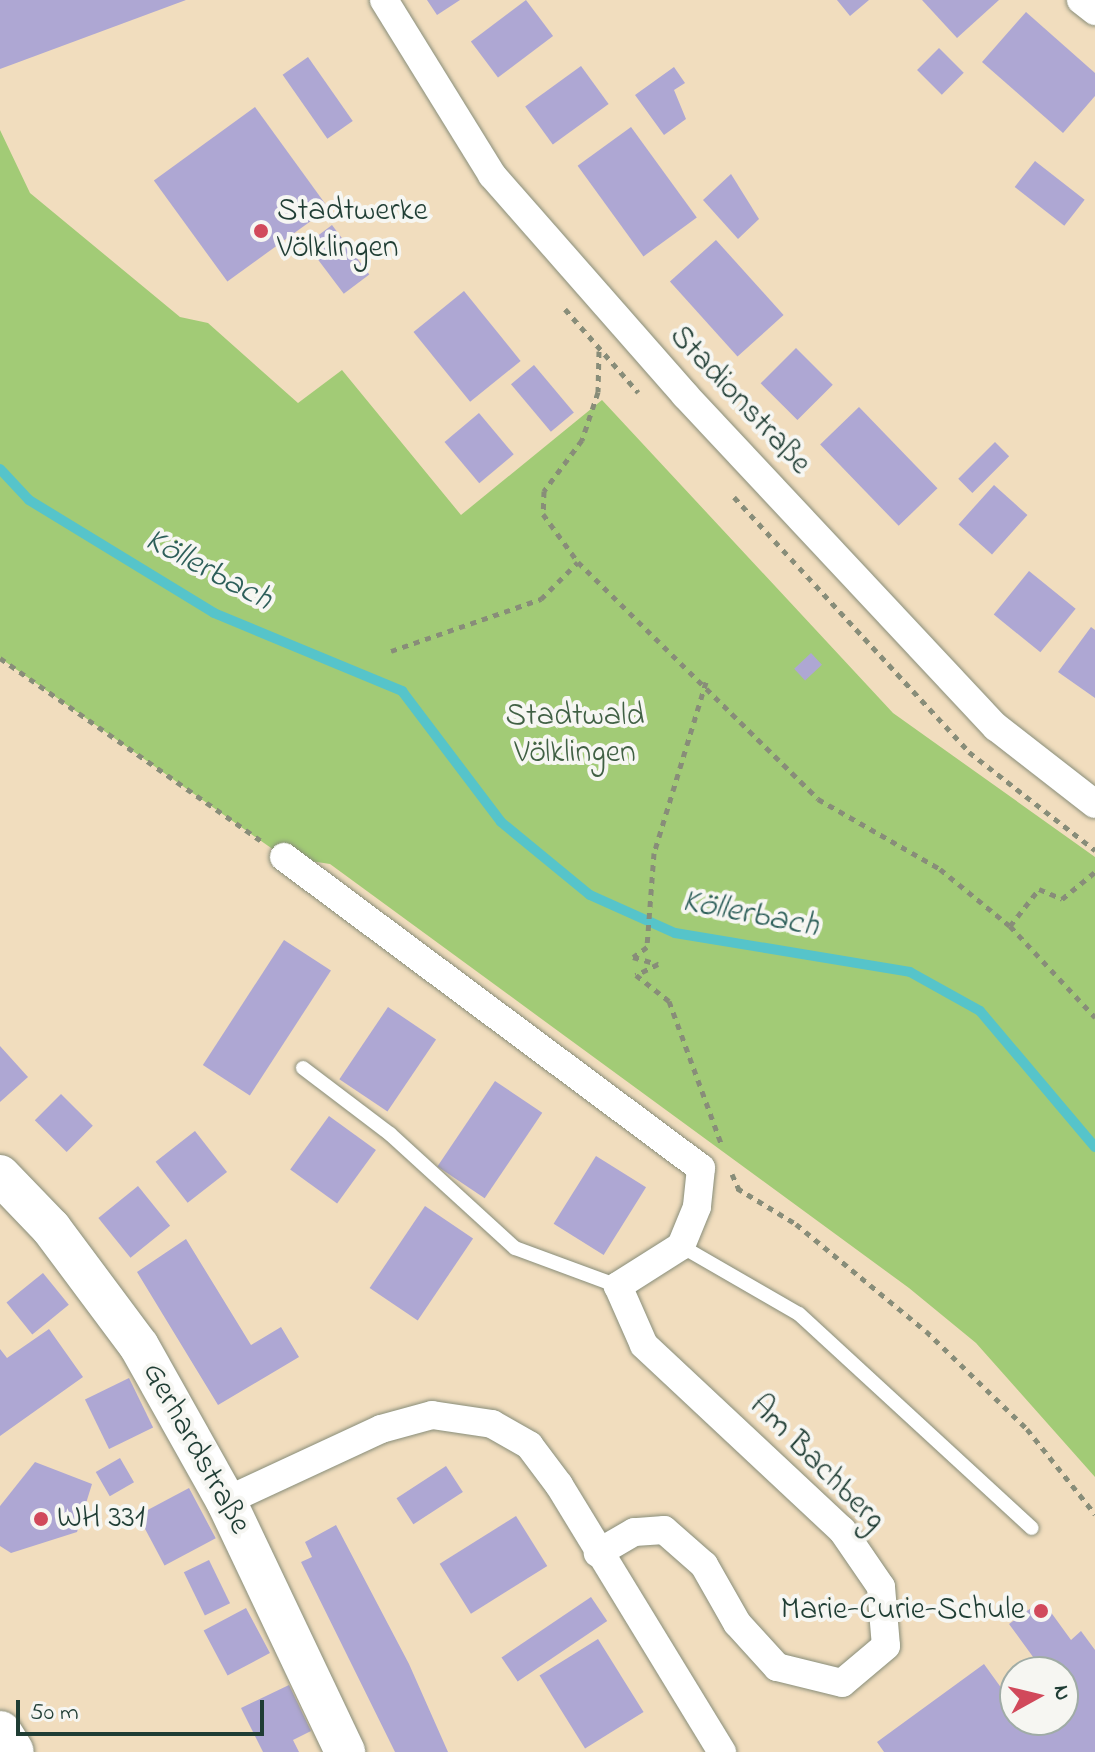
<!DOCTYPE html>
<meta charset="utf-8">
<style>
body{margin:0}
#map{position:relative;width:1095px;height:1752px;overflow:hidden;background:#f1ddbe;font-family:"Indie Flower",sans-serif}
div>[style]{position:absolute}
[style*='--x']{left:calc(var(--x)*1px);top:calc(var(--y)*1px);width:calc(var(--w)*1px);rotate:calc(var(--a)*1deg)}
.green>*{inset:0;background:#a2cb76}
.stream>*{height:10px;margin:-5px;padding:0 5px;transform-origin:5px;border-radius:5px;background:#56c4ca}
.building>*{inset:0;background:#aea7d3;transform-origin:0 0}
.path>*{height:5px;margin-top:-2.5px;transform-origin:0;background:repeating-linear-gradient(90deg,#888d79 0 6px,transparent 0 12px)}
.roads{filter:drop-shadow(0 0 2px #888d79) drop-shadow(0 0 2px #888d79)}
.lane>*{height:14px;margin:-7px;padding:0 7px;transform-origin:7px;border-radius:7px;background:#fff}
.street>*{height:28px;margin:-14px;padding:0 14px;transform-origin:14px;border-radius:14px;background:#fff}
.secondary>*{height:40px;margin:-20px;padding:0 20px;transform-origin:20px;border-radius:20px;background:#fff}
.primary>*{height:44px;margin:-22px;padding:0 22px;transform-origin:22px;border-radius:22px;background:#fff}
.dots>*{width:22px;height:22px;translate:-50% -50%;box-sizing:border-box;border:4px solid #f6f6f2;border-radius:50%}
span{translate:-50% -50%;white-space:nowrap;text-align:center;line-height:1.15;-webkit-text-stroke:8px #f6f6f2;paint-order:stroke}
.poi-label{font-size:32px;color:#1f3d34}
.left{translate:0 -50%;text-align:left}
.right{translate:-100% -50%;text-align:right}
.street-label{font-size:32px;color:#1f3d34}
.park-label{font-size:32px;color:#406044}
.water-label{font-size:34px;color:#2d5f5a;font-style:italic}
.north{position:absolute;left:999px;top:1656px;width:80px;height:80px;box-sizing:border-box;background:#f6f6f2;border:2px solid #a0aca6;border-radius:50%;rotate:82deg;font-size:22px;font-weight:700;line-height:32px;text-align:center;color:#1f3d34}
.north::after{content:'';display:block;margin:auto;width:28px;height:36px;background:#d1495b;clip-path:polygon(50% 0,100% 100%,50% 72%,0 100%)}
.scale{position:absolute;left:16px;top:1700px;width:248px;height:36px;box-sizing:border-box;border:4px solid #1f3d34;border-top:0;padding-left:10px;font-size:24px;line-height:28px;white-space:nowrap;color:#1f3d34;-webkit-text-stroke:6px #f6f6f2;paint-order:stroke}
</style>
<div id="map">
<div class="green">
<i style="clip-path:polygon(0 130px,30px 193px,180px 317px,208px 323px,298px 403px,342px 370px,461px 515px,602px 400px,893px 713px,1095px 857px,1095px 1477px,976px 1343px,909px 1288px,330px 864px,284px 857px,0 658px)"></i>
</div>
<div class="stream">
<i style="--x:0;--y:469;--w:42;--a:46.9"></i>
<i style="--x:29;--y:500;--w:217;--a:31.4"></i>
<i style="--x:214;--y:613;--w:204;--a:22.5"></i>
<i style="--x:402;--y:691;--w:164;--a:52.9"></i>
<i style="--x:501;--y:822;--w:115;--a:39.4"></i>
<i style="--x:590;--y:895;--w:93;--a:24.1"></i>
<i style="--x:675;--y:933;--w:238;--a:9.4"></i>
<i style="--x:910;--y:972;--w:80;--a:29.1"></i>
<i style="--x:980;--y:1011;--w:178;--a:49.8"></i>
</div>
<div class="building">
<i style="clip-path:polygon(0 0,186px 0,0 69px)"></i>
<i style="clip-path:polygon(427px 0,460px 0,437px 15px)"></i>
<i style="left:526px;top:0;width:45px;height:69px;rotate:53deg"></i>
<i style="clip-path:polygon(837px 0,869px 0,850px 16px)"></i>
<i style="clip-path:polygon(922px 0,999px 0,957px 38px)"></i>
<i style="clip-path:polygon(1026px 12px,1095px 73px,1095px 96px,1063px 133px,982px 62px)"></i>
<i style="left:939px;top:48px;width:35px;height:31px;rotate:45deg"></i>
<i style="left:308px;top:57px;width:78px;height:31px;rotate:55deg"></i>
<i style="left:581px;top:66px;width:47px;height:69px;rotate:54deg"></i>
<i style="clip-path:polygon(674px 67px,685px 83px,674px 90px,686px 119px,664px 135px,635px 95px)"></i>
<i style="left:255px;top:107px;width:125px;height:125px;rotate:54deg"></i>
<i style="left:631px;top:127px;width:112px;height:66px;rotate:54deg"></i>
<i style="left:1035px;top:161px;width:63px;height:33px;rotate:38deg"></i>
<i style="clip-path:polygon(731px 174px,759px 219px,738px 239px,703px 200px)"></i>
<i style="left:332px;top:225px;width:62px;height:32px;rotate:53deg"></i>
<i style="left:716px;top:240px;width:101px;height:62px;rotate:48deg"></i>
<i style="left:464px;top:291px;width:90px;height:65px;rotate:51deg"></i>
<i style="left:796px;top:348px;width:52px;height:50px;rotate:45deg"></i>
<i style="left:534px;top:365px;width:62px;height:30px;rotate:50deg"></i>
<i style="left:859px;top:407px;width:113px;height:54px;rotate:46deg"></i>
<i style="left:479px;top:413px;width:54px;height:45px;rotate:50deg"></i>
<i style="left:995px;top:442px;width:20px;height:52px;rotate:45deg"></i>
<i style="left:994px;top:485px;width:45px;height:53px;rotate:42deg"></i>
<i style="left:1029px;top:571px;width:60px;height:56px;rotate:39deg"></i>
<i style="clip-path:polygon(1091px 627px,1095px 630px,1095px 698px,1058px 672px)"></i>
<i style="left:811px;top:653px;width:16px;height:23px;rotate:47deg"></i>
<i style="left:284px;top:940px;width:56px;height:149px;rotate:33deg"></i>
<i style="left:388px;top:1007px;width:58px;height:87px;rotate:34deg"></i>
<i style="clip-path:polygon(0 1046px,28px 1077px,0 1102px)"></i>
<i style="left:495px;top:1081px;width:57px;height:103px;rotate:34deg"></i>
<i style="left:61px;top:1094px;width:45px;height:37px;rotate:45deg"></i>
<i style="left:329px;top:1116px;width:58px;height:66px;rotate:36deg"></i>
<i style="left:195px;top:1131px;width:52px;height:50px;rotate:52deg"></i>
<i style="left:596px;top:1156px;width:59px;height:80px;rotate:32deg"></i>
<i style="left:138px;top:1186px;width:51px;height:51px;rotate:51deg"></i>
<i style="left:425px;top:1206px;width:58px;height:99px;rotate:34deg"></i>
<i style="clip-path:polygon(186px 1239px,251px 1345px,281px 1327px,299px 1357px,218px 1405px,137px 1272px)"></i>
<i style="left:43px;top:1273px;width:41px;height:47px;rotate:51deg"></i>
<i style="clip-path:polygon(49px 1329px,83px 1377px,0 1436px,0 1349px,7px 1358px)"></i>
<i style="left:129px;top:1378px;width:55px;height:49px;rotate:64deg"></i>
<i style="left:120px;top:1458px;width:28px;height:28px;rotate:60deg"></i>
<i style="clip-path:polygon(35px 1462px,92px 1484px,77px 1532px,11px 1553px,0 1546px,0 1506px)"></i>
<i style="left:446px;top:1466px;width:31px;height:59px;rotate:57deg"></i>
<i style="left:189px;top:1488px;width:57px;height:58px;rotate:62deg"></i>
<i style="left:516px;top:1516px;width:59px;height:90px;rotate:58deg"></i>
<i style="clip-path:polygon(336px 1525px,409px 1664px,448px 1752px,395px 1752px,301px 1562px,312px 1557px,305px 1542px)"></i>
<i style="left:209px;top:1560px;width:48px;height:28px;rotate:64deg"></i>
<i style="left:591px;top:1597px;width:29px;height:108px;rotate:56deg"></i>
<i style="clip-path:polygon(1042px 1600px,1071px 1640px,1081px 1631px,1095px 1650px,1095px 1752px,884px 1752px,877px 1742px,984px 1664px,1015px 1707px,1015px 1720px,1034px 1733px,1063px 1720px,1069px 1706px,1063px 1672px,1044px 1672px,1009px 1624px)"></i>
<i style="left:246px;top:1608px;width:51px;height:48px;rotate:62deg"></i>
<i style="left:598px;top:1639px;width:86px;height:69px;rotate:58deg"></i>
<i style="clip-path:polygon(289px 1685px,311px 1731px,293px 1740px,299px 1752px,263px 1752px,241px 1708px)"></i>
</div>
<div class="path">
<i style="--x:565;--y:309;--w:111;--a:48.7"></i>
<i style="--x:599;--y:351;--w:41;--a:91.4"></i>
<i style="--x:598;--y:392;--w:51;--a:108.4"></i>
<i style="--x:582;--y:440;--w:64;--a:126.7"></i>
<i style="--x:544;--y:491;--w:23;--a:92"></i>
<i style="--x:543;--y:514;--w:59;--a:53.9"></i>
<i style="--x:578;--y:562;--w:337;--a:44.6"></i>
<i style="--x:818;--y:799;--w:141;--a:29.8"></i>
<i style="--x:940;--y:869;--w:90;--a:39.2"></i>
<i style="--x:1010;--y:926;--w:125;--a:47"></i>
<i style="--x:734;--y:497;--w:347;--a:47.3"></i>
<i style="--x:969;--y:752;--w:160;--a:37.9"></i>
<i style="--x:391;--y:651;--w:159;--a:-19.1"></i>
<i style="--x:541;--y:599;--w:52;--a:-45"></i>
<i style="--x:0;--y:658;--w:319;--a:35"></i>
<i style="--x:706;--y:682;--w:179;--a:106.9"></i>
<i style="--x:654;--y:853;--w:94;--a:94.3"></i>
<i style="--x:647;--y:947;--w:17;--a:144"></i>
<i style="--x:633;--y:957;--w:26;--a:16"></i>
<i style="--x:658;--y:964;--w:25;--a:153"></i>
<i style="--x:636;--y:975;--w:42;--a:38.2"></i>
<i style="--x:669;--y:1001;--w:154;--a:69.9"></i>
<i style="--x:1010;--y:926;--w:47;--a:-51.9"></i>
<i style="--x:1039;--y:889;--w:25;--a:23"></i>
<i style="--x:1062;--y:899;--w:43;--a:-39.3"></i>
<i style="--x:732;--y:1174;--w:17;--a:66"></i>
<i style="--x:737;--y:1188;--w:69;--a:31.4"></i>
<i style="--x:796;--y:1224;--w:168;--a:39.5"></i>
<i style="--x:926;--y:1331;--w:141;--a:44.1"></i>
<i style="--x:1027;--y:1429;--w:109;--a:51.3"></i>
</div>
<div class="roads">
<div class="lane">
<i style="--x:303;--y:1068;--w:109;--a:37.2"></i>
<i style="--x:390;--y:1134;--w:169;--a:42.4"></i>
<i style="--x:515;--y:1248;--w:110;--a:20.3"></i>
<i style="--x:681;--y:1246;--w:136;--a:30"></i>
<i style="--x:799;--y:1314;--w:316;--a:42.6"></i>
</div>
<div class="street">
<i style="--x:384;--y:0;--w:206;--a:58.3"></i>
<i style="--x:492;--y:175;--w:293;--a:48.7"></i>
<i style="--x:685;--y:395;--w:455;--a:46.9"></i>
<i style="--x:996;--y:727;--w:125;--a:37.9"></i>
<i style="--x:1081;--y:0;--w:18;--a:38"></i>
<i style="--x:284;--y:857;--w:520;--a:36.72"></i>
<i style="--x:701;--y:1168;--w:39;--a:96"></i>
<i style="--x:697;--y:1207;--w:42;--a:112.3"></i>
<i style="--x:681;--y:1246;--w:75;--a:147.6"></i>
<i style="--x:618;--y:1286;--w:64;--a:66.2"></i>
<i style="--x:644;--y:1345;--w:271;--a:43.1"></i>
<i style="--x:842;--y:1530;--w:69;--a:55.6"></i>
<i style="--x:881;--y:1587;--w:59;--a:85.2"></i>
<i style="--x:886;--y:1646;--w:57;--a:139.9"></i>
<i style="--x:842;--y:1683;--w:67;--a:-166.2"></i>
<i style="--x:777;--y:1667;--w:59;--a:-132.3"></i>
<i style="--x:737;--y:1623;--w:67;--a:-119.6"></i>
<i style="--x:704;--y:1565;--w:53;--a:-138.8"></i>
<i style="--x:664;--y:1530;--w:30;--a:176"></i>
<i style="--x:634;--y:1532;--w:42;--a:149.7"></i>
<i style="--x:226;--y:1501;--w:171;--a:-24.9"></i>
<i style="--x:381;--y:1429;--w:53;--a:-15.4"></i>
<i style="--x:432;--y:1415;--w:61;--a:8.5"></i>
<i style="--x:492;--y:1424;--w:43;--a:29.6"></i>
<i style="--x:529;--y:1445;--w:50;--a:53.1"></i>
<i style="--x:559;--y:1485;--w:313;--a:58.6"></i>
</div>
<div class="secondary">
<i style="--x:0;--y:1175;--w:74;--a:46.1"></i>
<i style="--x:51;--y:1228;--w:147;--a:53.3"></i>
<i style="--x:139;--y:1346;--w:178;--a:60.7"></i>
<i style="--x:226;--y:1501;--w:278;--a:64.6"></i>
</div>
<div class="primary">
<i style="--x:0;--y:1733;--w:22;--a:58"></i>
</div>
</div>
<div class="dots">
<i style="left:261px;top:231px;background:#d1495b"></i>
<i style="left:41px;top:1519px;background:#d1495b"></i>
<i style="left:1041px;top:1611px;background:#d1495b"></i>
</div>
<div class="poi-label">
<span class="left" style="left:277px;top:231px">Stadtwerke<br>Völklingen</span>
<span class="left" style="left:57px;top:1519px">WH 331</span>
<span class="right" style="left:1025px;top:1611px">Marie-Curie-Schule</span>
</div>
<div class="street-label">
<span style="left:739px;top:401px;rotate:47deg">Stadionstraße</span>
<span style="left:195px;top:1449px;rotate:61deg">Gerhardstraße</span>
<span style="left:816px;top:1464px;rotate:45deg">Am Bachberg</span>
</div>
<div class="park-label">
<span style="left:575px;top:736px">Stadtwald<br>Völklingen</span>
</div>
<div class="water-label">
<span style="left:208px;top:571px;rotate:28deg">Köllerbach</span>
<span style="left:750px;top:915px;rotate:11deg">Köllerbach</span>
</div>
<div class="north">N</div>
<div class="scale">50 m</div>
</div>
